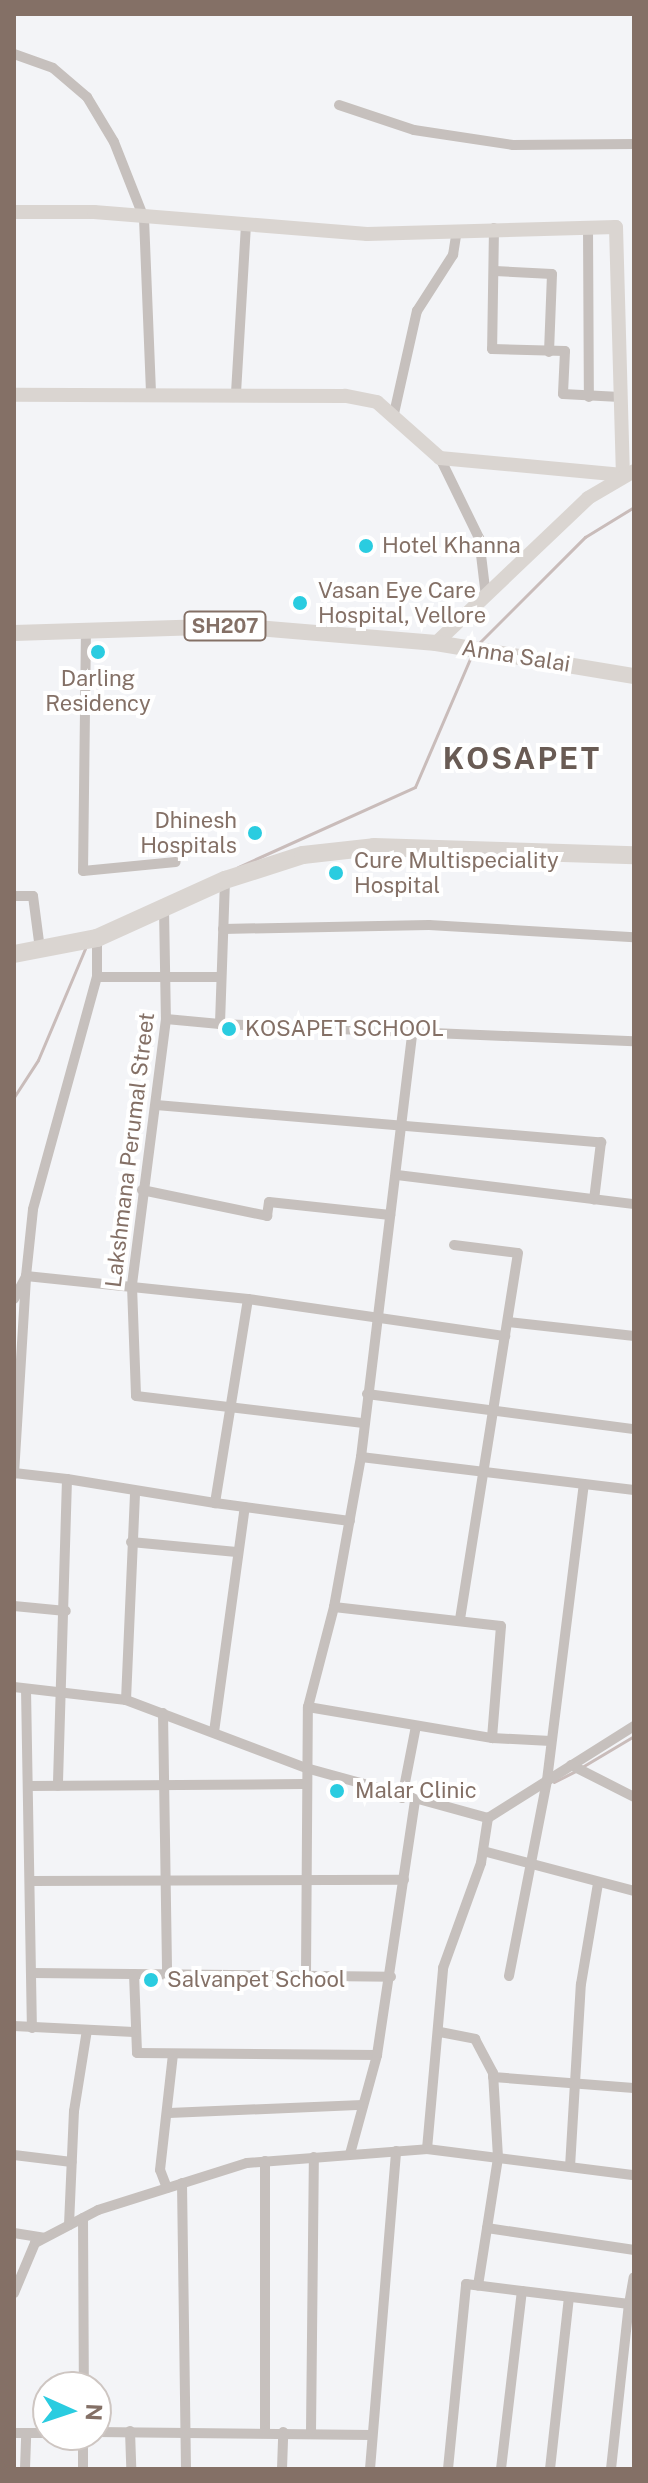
<!DOCTYPE html>
<style>
body{margin:0}
#map{position:relative;width:648px;height:2483px;overflow:hidden;background:#f3f4f7;font-family:"Public Sans",sans-serif}
div>[style]{position:absolute}
[style*='--x']{left:calc(var(--x)*1px);top:calc(var(--y)*1px);width:calc(var(--w)*1px);rotate:calc(var(--a)*1deg)}
.stream>*{height:3px;margin:-1.5px;padding:0 1.5px;transform-origin:1.5px;border-radius:1.5px;background:#c9bcba}
.street>*{height:10px;margin:-5px;padding:0 5px;transform-origin:5px;border-radius:5px;background:#c6c0bd}
.secondary>*{height:14px;margin:-7px;padding:0 7px;transform-origin:7px;border-radius:7px;background:#dad5d1}
.primary>*{height:16px;margin:-8px;padding:0 8px;transform-origin:8px;border-radius:8px;background:#dad5d1}
.highway>*{height:18px;margin:-9px;padding:0 9px;transform-origin:9px;border-radius:9px;background:#dad5d1}
.dots>*{width:22px;height:22px;translate:-50% -50%;box-sizing:border-box;border:4px solid #fff;border-radius:50%}
span{translate:-50% -50%;white-space:nowrap;text-align:center;line-height:1.15;-webkit-text-stroke:8px #fff;paint-order:stroke}
.shield-label span{padding:2px 6px;background:#fff;border:2px solid;border-radius:6px;-webkit-text-stroke-width:0}
.shield-label{font-size:20px;color:#847066;font-weight:700}
.poi-label{font-size:22px;color:#847066}
.left{translate:0 -50%;text-align:left}
.right{translate:-100% -50%;text-align:right}
.street-label{font-size:22px;color:#847066}
.district-label{font-size:30px;color:#695b54;font-weight:700;letter-spacing:2px}
.frame{position:absolute;inset:0;border:16px solid #847066;pointer-events:none}
.north{position:absolute;left:32px;top:2371px;width:80px;height:80px;box-sizing:border-box;background:#fff;border:2px solid #cec6c2;border-radius:50%;rotate:93deg;font-size:22px;font-weight:700;line-height:32px;text-align:center;color:#847066}
.north::after{content:'';display:block;margin:auto;width:28px;height:36px;background:#2acce0;clip-path:polygon(50% 0,100% 100%,50% 72%,0 100%)}
</style>
<div id="map">
<div class="stream">
<i style="--x:479;--y:643;--w:150;--a:-45"></i>
<i style="--x:585;--y:537;--w:57;--a:-31.5"></i>
<i style="--x:238;--y:867;--w:194;--a:-24.3"></i>
<i style="--x:415;--y:787;--w:145;--a:-66.8"></i>
<i style="--x:14;--y:1097;--w:44;--a:-57"></i>
<i style="--x:38;--y:1060;--w:121;--a:-67.1"></i>
<i style="--x:582;--y:1767;--w:61;--a:-30.8"></i>
<i style="--x:554;--y:1782;--w:25;--a:-27"></i>
</div>
<div class="street">
<i style="--x:14;--y:54;--w:41;--a:19.7"></i>
<i style="--x:53;--y:68;--w:45;--a:40.5"></i>
<i style="--x:87;--y:97;--w:52;--a:59"></i>
<i style="--x:114;--y:142;--w:82;--a:68.5"></i>
<i style="--x:144;--y:218;--w:177;--a:87.7"></i>
<i style="--x:339;--y:105;--w:79;--a:18.4"></i>
<i style="--x:414;--y:130;--w:100;--a:8.6"></i>
<i style="--x:513;--y:145;--w:121;--a:-0.5"></i>
<i style="--x:588;--y:227;--w:170;--a:89.7"></i>
<i style="--x:494;--y:228;--w:121;--a:90.9"></i>
<i style="--x:492;--y:349;--w:73;--a:1.6"></i>
<i style="--x:565;--y:351;--w:43;--a:92.7"></i>
<i style="--x:563;--y:394;--w:57;--a:3"></i>
<i style="--x:495;--y:271;--w:57;--a:3"></i>
<i style="--x:552;--y:274;--w:78;--a:92.2"></i>
<i style="--x:236;--y:393;--w:169;--a:-86.6"></i>
<i style="--x:393;--y:418;--w:110;--a:-77.4"></i>
<i style="--x:417;--y:311;--w:67;--a:-57.3"></i>
<i style="--x:453;--y:255;--w:25;--a:-81"></i>
<i style="--x:440;--y:458;--w:89;--a:64"></i>
<i style="--x:479;--y:538;--w:59;--a:83.2"></i>
<i style="--x:86;--y:628;--w:243;--a:90.7"></i>
<i style="--x:83;--y:871;--w:93;--a:-5.5"></i>
<i style="--x:225;--y:880;--w:144;--a:92"></i>
<i style="--x:220;--y:1024;--w:414;--a:2.4"></i>
<i style="--x:14;--y:896;--w:19;--a:0"></i>
<i style="--x:33;--y:896;--w:53;--a:82.5"></i>
<i style="--x:164;--y:909;--w:110;--a:89"></i>
<i style="--x:166;--y:1019;--w:269;--a:97.3"></i>
<i style="--x:132;--y:1286;--w:110;--a:87.9"></i>
<i style="--x:136;--y:1396;--w:229;--a:6.8"></i>
<i style="--x:223;--y:929;--w:206;--a:-1.1"></i>
<i style="--x:429;--y:925;--w:205;--a:3.4"></i>
<i style="--x:97;--y:977;--w:124;--a:0"></i>
<i style="--x:166;--y:1019;--w:54;--a:5.3"></i>
<i style="--x:156;--y:1105;--w:447;--a:4.8"></i>
<i style="--x:601;--y:1142;--w:58;--a:96.9"></i>
<i style="--x:397;--y:1175;--w:239;--a:7"></i>
<i style="--x:142;--y:1190;--w:128;--a:11.7"></i>
<i style="--x:267;--y:1216;--w:14;--a:-82"></i>
<i style="--x:269;--y:1202;--w:122;--a:6.1"></i>
<i style="--x:454;--y:1245;--w:64;--a:7.1"></i>
<i style="--x:518;--y:1253;--w:372;--a:99"></i>
<i style="--x:14;--y:1299;--w:26;--a:-62"></i>
<i style="--x:26;--y:1276;--w:67;--a:-84"></i>
<i style="--x:33;--y:1209;--w:241;--a:-74.6"></i>
<i style="--x:97;--y:977;--w:39;--a:-90"></i>
<i style="--x:248;--y:1299;--w:207;--a:99.2"></i>
<i style="--x:215;--y:1503;--w:136;--a:7.6"></i>
<i style="--x:508;--y:1322;--w:127;--a:6.3"></i>
<i style="--x:367;--y:1394;--w:269;--a:7.5"></i>
<i style="--x:361;--y:1457;--w:275;--a:6.9"></i>
<i style="--x:14;--y:1473;--w:53;--a:6.5"></i>
<i style="--x:67;--y:1479;--w:307;--a:91.7"></i>
<i style="--x:14;--y:1474;--w:198;--a:-86.5"></i>
<i style="--x:26;--y:1276;--w:223;--a:5.9"></i>
<i style="--x:248;--y:1299;--w:260;--a:8.2"></i>
<i style="--x:67;--y:1479;--w:150;--a:9.2"></i>
<i style="--x:131;--y:1542;--w:106;--a:5.4"></i>
<i style="--x:14;--y:1606;--w:52;--a:5.5"></i>
<i style="--x:334;--y:1607;--w:168;--a:6.5"></i>
<i style="--x:501;--y:1626;--w:112;--a:94.6"></i>
<i style="--x:14;--y:1687;--w:113;--a:6.6"></i>
<i style="--x:126;--y:1700;--w:192;--a:20.7"></i>
<i style="--x:306;--y:1768;--w:189;--a:15.4"></i>
<i style="--x:488;--y:1818;--w:173;--a:-32.2"></i>
<i style="--x:26;--y:1689;--w:339;--a:89"></i>
<i style="--x:126;--y:1700;--w:208;--a:-87.5"></i>
<i style="--x:308;--y:1707;--w:187;--a:9.6"></i>
<i style="--x:492;--y:1738;--w:59;--a:2.9"></i>
<i style="--x:163;--y:1713;--w:262;--a:89.1"></i>
<i style="--x:214;--y:1732;--w:227;--a:-82.2"></i>
<i style="--x:571;--y:1765;--w:71;--a:26.9"></i>
<i style="--x:28;--y:1786;--w:275;--a:-0.4"></i>
<i style="--x:402;--y:1798;--w:73;--a:-79"></i>
<i style="--x:483;--y:1851;--w:156;--a:14.8"></i>
<i style="--x:31;--y:1881;--w:373;--a:-0.2"></i>
<i style="--x:32;--y:1973;--w:359;--a:0.6"></i>
<i style="--x:134;--y:1974;--w:79;--a:87.8"></i>
<i style="--x:137;--y:2053;--w:240;--a:0.5"></i>
<i style="--x:306;--y:1974;--w:267;--a:-89.6"></i>
<i style="--x:308;--y:1707;--w:103;--a:-75.4"></i>
<i style="--x:334;--y:1607;--w:152;--a:-79.8"></i>
<i style="--x:361;--y:1457;--w:432;--a:-83.1"></i>
<i style="--x:509;--y:1976;--w:200;--a:-79"></i>
<i style="--x:547;--y:1780;--w:298;--a:-82.9"></i>
<i style="--x:14;--y:2026;--w:120;--a:2.9"></i>
<i style="--x:440;--y:2032;--w:36;--a:11"></i>
<i style="--x:475;--y:2039;--w:38;--a:62"></i>
<i style="--x:493;--y:2073;--w:85;--a:86.6"></i>
<i style="--x:498;--y:2158;--w:129;--a:98.9"></i>
<i style="--x:493;--y:2077;--w:141;--a:4.5"></i>
<i style="--x:169;--y:2113;--w:194;--a:-2.4"></i>
<i style="--x:427;--y:2149;--w:182;--a:-84.9"></i>
<i style="--x:443;--y:1968;--w:112;--a:-70.1"></i>
<i style="--x:481;--y:1863;--w:46;--a:-81.2"></i>
<i style="--x:350;--y:2154;--w:103;--a:-74.7"></i>
<i style="--x:377;--y:2055;--w:256;--a:-81.5"></i>
<i style="--x:14;--y:2155;--w:58;--a:6.9"></i>
<i style="--x:570;--y:2167;--w:183;--a:-86.6"></i>
<i style="--x:581;--y:1984;--w:101;--a:-80.4"></i>
<i style="--x:182;--y:2183;--w:286;--a:89.2"></i>
<i style="--x:167;--y:2188;--w:19;--a:-111"></i>
<i style="--x:160;--y:2170;--w:116;--a:-83.6"></i>
<i style="--x:83;--y:2218;--w:169;--a:89.7"></i>
<i style="--x:69;--y:2225;--w:114;--a:-87.5"></i>
<i style="--x:74;--y:2111;--w:82;--a:-80.9"></i>
<i style="--x:487;--y:2228;--w:149;--a:8.5"></i>
<i style="--x:14;--y:2233;--w:30;--a:9"></i>
<i style="--x:14;--y:2293;--w:54;--a:-67.2"></i>
<i style="--x:35;--y:2243;--w:71;--a:-27.6"></i>
<i style="--x:98;--y:2210;--w:156;--a:-17.5"></i>
<i style="--x:247;--y:2163;--w:181;--a:-4.4"></i>
<i style="--x:427;--y:2149;--w:209;--a:7.2"></i>
<i style="--x:130;--y:2431;--w:38;--a:88"></i>
<i style="--x:265;--y:2431;--w:270;--a:-90"></i>
<i style="--x:96;--y:2432;--w:276;--a:0.6"></i>
<i style="--x:311;--y:2432;--w:275;--a:-89.4"></i>
<i style="--x:14;--y:2433;--w:34;--a:0"></i>
<i style="--x:25;--y:2469;--w:36;--a:-88"></i>
<i style="--x:83;--y:2469;--w:34;--a:-90"></i>
<i style="--x:282;--y:2469;--w:37;--a:-88"></i>
<i style="--x:370;--y:2469;--w:319;--a:-85.3"></i>
<i style="--x:448;--y:2469;--w:186;--a:-84.4"></i>
<i style="--x:466;--y:2284;--w:56;--a:7.1"></i>
<i style="--x:501;--y:2469;--w:179;--a:-83.3"></i>
<i style="--x:522;--y:2291;--w:108;--a:6.9"></i>
<i style="--x:629;--y:2304;--w:27;--a:-80"></i>
<i style="--x:550;--y:2469;--w:173;--a:-83.7"></i>
<i style="--x:611;--y:2469;--w:166;--a:-83.8"></i>
</div>
<div class="secondary">
<i style="--x:14;--y:212;--w:80;--a:0"></i>
<i style="--x:94;--y:212;--w:274;--a:4.6"></i>
<i style="--x:367;--y:234;--w:249;--a:-1.6"></i>
<i style="--x:616;--y:227;--w:248;--a:88.4"></i>
<i style="--x:623;--y:475;--w:184;--a:-174.7"></i>
<i style="--x:440;--y:458;--w:84;--a:-138.4"></i>
<i style="--x:377;--y:402;--w:33;--a:-169"></i>
<i style="--x:345;--y:396;--w:331;--a:-179.8"></i>
<i style="--x:436;--y:643;--w:210;--a:-43.6"></i>
<i style="--x:588;--y:498;--w:53;--a:-30.4"></i>
</div>
<div class="primary">
<i style="--x:14;--y:633;--w:219;--a:-1.8"></i>
<i style="--x:233;--y:626;--w:204;--a:4.8"></i>
<i style="--x:436;--y:643;--w:201;--a:9.5"></i>
</div>
<div class="highway">
<i style="--x:14;--y:954;--w:85;--a:-10.9"></i>
<i style="--x:97;--y:938;--w:141;--a:-24.4"></i>
<i style="--x:225;--y:880;--w:82;--a:-17.8"></i>
<i style="--x:303;--y:855;--w:71;--a:-6.4"></i>
<i style="--x:374;--y:847;--w:260;--a:1.8"></i>
</div>
<div class="dots">
<i style="left:366px;top:546px;background:#2acce0"></i>
<i style="left:300px;top:603px;background:#2acce0"></i>
<i style="left:98px;top:652px;background:#2acce0"></i>
<i style="left:255px;top:833px;background:#2acce0"></i>
<i style="left:336px;top:873px;background:#2acce0"></i>
<i style="left:229px;top:1029px;background:#2acce0"></i>
<i style="left:337px;top:1791px;background:#2acce0"></i>
<i style="left:151px;top:1980px;background:#2acce0"></i>
</div>
<div class="shield-label">
<span style="left:225px;top:626px">SH207</span>
</div>
<div class="poi-label">
<span class="left" style="left:382px;top:546px">Hotel Khanna</span>
<span class="left" style="left:318px;top:603px">Vasan Eye Care<br>Hospital, Vellore</span>
<span style="left:98px;top:691px">Darling<br>Residency</span>
<span class="right" style="left:237px;top:833px">Dhinesh<br>Hospitals</span>
<span class="left" style="left:354px;top:873px">Cure Multispeciality<br>Hospital</span>
<span class="left" style="left:245px;top:1029px">KOSAPET SCHOOL</span>
<span class="left" style="left:355px;top:1791px">Malar Clinic</span>
<span class="left" style="left:167px;top:1980px">Salvanpet School</span>
</div>
<div class="street-label">
<span style="left:516px;top:656px;rotate:9deg">Anna Salai</span>
<span style="left:130px;top:1150px;rotate:-83deg">Lakshmana Perumal Street</span>
</div>
<div class="district-label">
<span style="left:522px;top:758px">KOSAPET</span>
</div>
<div class="frame"></div>
<div class="north">N</div>
</div>
